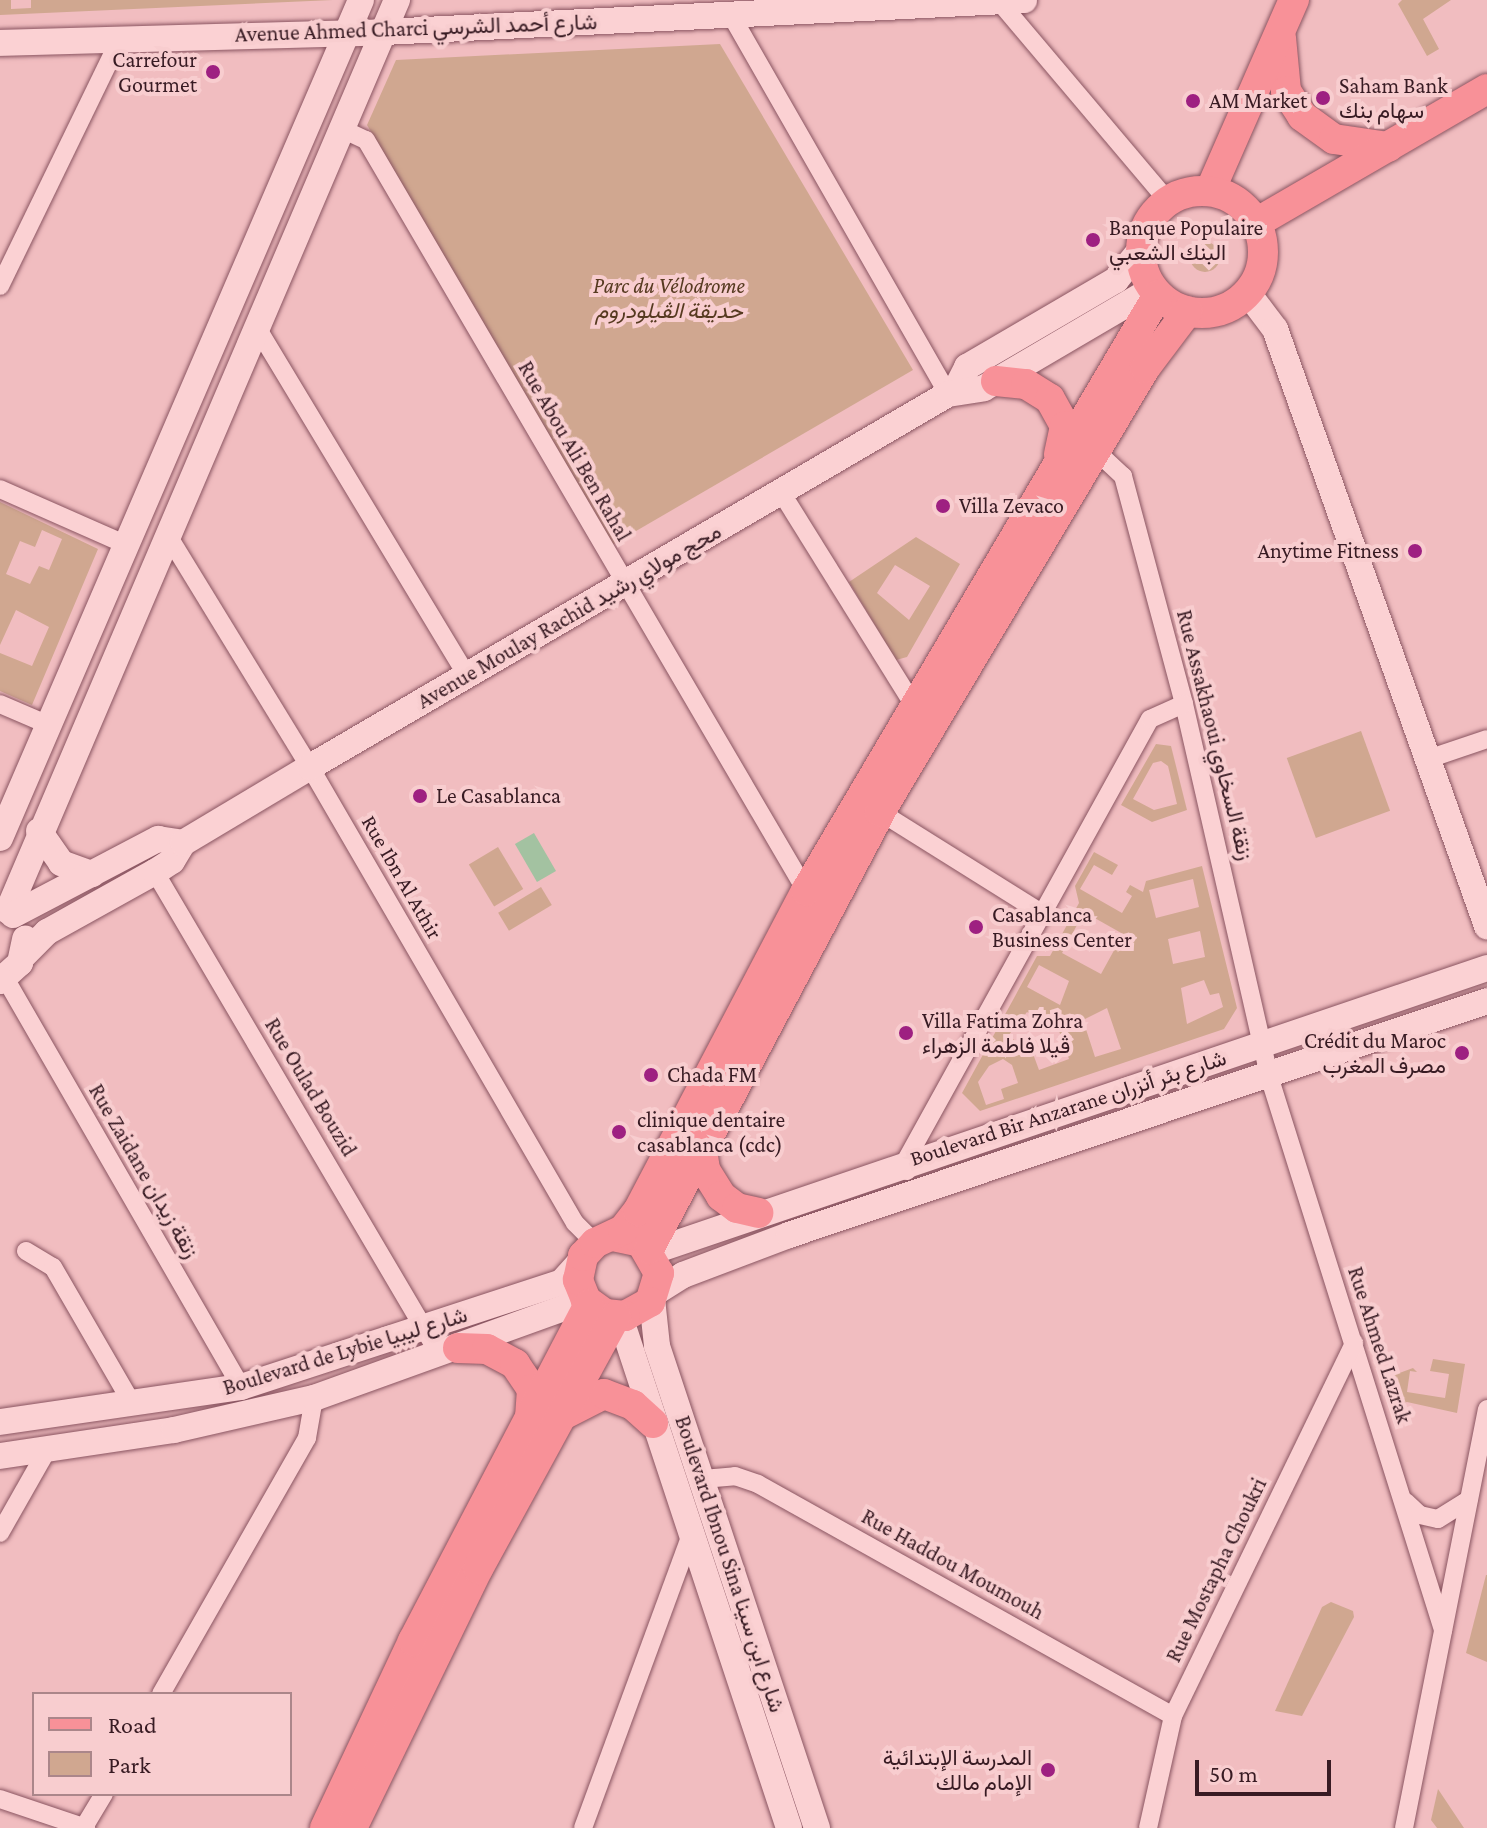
<!DOCTYPE html>
<meta charset="utf-8">
<style>
body{margin:0}
#map{position:relative;width:1487px;height:1828px;overflow:hidden;background:#f1bdc0;font-family:"Crimson Pro",Vazirmatn,serif}
div>[style]{position:absolute}
[style*='--x']{left:calc(var(--x)*1px);top:calc(var(--y)*1px);width:calc(var(--w)*1px);rotate:calc(var(--a)*1deg)}
.green>*{inset:0;background:#d0a790;transform-origin:0 0}
.round{border-radius:50%}
.water>*{inset:0;background:#a3c2a1;transform-origin:0 0}
.roads{filter:drop-shadow(0 0 2px #8a5561) drop-shadow(0 0 2px #8a5561)}
.street>*{height:18px;margin:-9px;padding:0 9px;transform-origin:9px;border-radius:9px;background:#fbd1d3}
.secondary>*{height:26px;margin:-13px;padding:0 13px;transform-origin:13px;border-radius:13px;background:#fbd1d3}
.primary>*{height:30px;margin:-15px;padding:0 15px;transform-origin:15px;border-radius:15px;background:#f89198}
.primary>.ring{margin:-15px;padding:0;box-sizing:content-box;background:none;border:30px solid #f89198;border-radius:50%}
.dots>*{width:22px;height:22px;translate:-50% -50%;box-sizing:border-box;border:4px solid #f8cdcf;border-radius:50%}
span{translate:-50% -50%;white-space:nowrap;text-align:center;line-height:1.15;-webkit-text-stroke:8px #f8cdcf;paint-order:stroke}
.street-label{font-size:22px;color:#381b23}
.poi-label{font-size:22px;color:#381b23}
.right{translate:-100% -50%;text-align:right}
.left{translate:0 -50%;text-align:left}
.park-label{font-size:22px;color:#563a20;font-style:italic}
.legend{position:absolute;left:32px;top:1692px;width:260px;height:104px;box-sizing:border-box;background:#f8cdcf;border:2px solid #ab868a;margin:0;padding:10px 14px;list-style:none;font-size:24px;color:#381b23}
.legend li{display:flex;align-items:center;gap:16px;height:40px}
.legend b{width:40px;border:2px solid #ab868a}
.scale{position:absolute;left:1195px;top:1760px;width:136px;height:36px;box-sizing:border-box;border:4px solid #381b23;border-top:0;padding-left:10px;font-size:24px;line-height:28px;white-space:nowrap;color:#381b23;-webkit-text-stroke:6px #f8cdcf;paint-order:stroke}
</style>
<div id="map">
<div class="green">
<i style="clip-path:polygon(0 0,11px 0,11px 9px,31px 8px,31px 0,333px 0,0 15px)"></i>
<i style="clip-path:polygon(1402px 0,1451px 0,1423px 19px,1439px 49px,1427px 56px,1398px 4px)"></i>
<i style="clip-path:polygon(720px 44px,913px 370px,612px 545px,367px 125px,396px 60px)"></i>
<i class="round" style="left:1190px;top:242px;width:30px;height:30px"></i>
<i style="clip-path:polygon(evenodd,0 502px,98px 549px,32px 705px,0 691px,0 653px,32px 666px,49px 627px,16px 610px,0 645px,0 502px,42px 530px,62px 539px,49px 570px,39px 566px,30px 584px,6px 574px,20px 541px,35px 547px,42px 530px)"></i>
<i style="clip-path:polygon(evenodd,916px 537px,960px 564px,907px 657px,896px 660px,849px 582px,916px 537px,895px 565px,930px 586px,909px 620px,877px 593px,895px 565px)"></i>
<i style="left:1361px;top:731px;width:85px;height:79px;rotate:70deg"></i>
<i style="clip-path:polygon(evenodd,1156px 744px,1171px 746px,1187px 810px,1152px 822px,1121px 805px,1156px 744px,1161px 761px,1168px 766px,1177px 804px,1154px 810px,1133px 799px,1153px 763px,1161px 761px)"></i>
<i style="left:498px;top:847px;width:49px;height:34px;rotate:59deg"></i>
<i style="clip-path:polygon(evenodd,1094px 852px,1118px 865px,1112px 875px,1094px 865px,1080px 889px,1122px 913px,1132px 896px,1126px 892px,1130px 885px,1143px 892px,1146px 881px,1202px 866px,1237px 1008px,1224px 1029px,980px 1111px,962px 1093px,1037px 956px,1050px 956px,1079px 903px,1075px 886px,1094px 852px,1193px 879px,1199px 907px,1156px 918px,1149px 890px,1193px 879px,1094px 852px,1084px 912px,1123px 934px,1101px 974px,1062px 953px,1084px 912px,1094px 852px,1200px 931px,1205px 957px,1173px 964px,1168px 939px,1200px 931px,1094px 852px,1039px 965px,1069px 981px,1060px 1005px,1027px 987px,1039px 965px,1094px 852px,1204px 980px,1210px 995px,1219px 993px,1223px 1007px,1187px 1024px,1181px 988px,1204px 980px,1094px 852px,1107px 1008px,1121px 1049px,1095px 1057px,1083px 1020px,1107px 1008px,1094px 852px,1027px 1012px,1059px 1031px,1069px 1059px,1039px 1070px,1032px 1051px,1008px 1036px,1027px 1012px,1094px 852px,1003px 1059px,1012px 1065px,1018px 1083px,1001px 1089px,1004px 1099px,986px 1105px,978px 1082px,989px 1066px,1003px 1059px)"></i>
<i style="left:541px;top:887px;width:21px;height:50px;rotate:59deg"></i>
<i style="clip-path:polygon(1433px 1359px,1465px 1364px,1457px 1413px,1407px 1402px,1392px 1406px,1383px 1379px,1413px 1368px,1417px 1372px,1410px 1371px,1407px 1392px,1445px 1398px,1449px 1374px,1430px 1371px)"></i>
<i style="clip-path:polygon(1486px 1575px,1487px 1575px,1487px 1662px,1466px 1653px)"></i>
<i style="clip-path:polygon(1331px 1602px,1353px 1611px,1354px 1617px,1302px 1716px,1275px 1711px,1322px 1607px)"></i>
<i style="clip-path:polygon(1438px 1789px,1464px 1828px,1437px 1828px,1431px 1820px)"></i>
</div>
<div class="water">
<i style="left:534px;top:833px;width:44px;height:22px;rotate:60deg"></i>
</div>
<div class="roads">
<div class="street">
<i style="--x:998;--y:0;--w:263;--a:49.8"></i>
<i style="--x:731;--y:15;--w:437;--a:60.2"></i>
<i style="--x:342;--y:129;--w:26;--a:25"></i>
<i style="--x:366;--y:140;--w:870;--a:59.63"></i>
<i style="--x:0;--y:286;--w:277;--a:-64.1"></i>
<i style="--x:256;--y:326;--w:409;--a:58.9"></i>
<i style="--x:1096;--y:451;--w:37;--a:43"></i>
<i style="--x:1123;--y:476;--w:236;--a:75"></i>
<i style="--x:1184;--y:704;--w:382;--a:77.1"></i>
<i style="--x:1269;--y:1076;--w:581;--a:72.56"></i>
<i style="--x:0;--y:489;--w:139;--a:23.8"></i>
<i style="--x:781;--y:492;--w:252;--a:58.1"></i>
<i style="--x:167;--y:534;--w:273;--a:58.5"></i>
<i style="--x:310;--y:767;--w:527;--a:59.84"></i>
<i style="--x:575;--y:1223;--w:28;--a:45"></i>
<i style="--x:0;--y:704;--w:53;--a:23.2"></i>
<i style="--x:1428;--y:759;--w:62;--a:-18.7"></i>
<i style="--x:880;--y:812;--w:192;--a:32"></i>
<i style="--x:155;--y:872;--w:559;--a:59.49"></i>
<i style="--x:5;--y:978;--w:472;--a:60"></i>
<i style="--x:907;--y:1171;--w:9;--a:-103"></i>
<i style="--x:905;--y:1162;--w:506;--a:-61.06"></i>
<i style="--x:1150;--y:719;--w:37;--a:-24"></i>
<i style="--x:26;--y:1251;--w:31;--a:31"></i>
<i style="--x:53;--y:1267;--w:160;--a:59.9"></i>
<i style="--x:703;--y:1479;--w:32;--a:-5"></i>
<i style="--x:735;--y:1476;--w:24;--a:19"></i>
<i style="--x:758;--y:1484;--w:475;--a:29.2"></i>
<i style="--x:1406;--y:1502;--w:19;--a:43"></i>
<i style="--x:1420;--y:1515;--w:18;--a:13"></i>
<i style="--x:1438;--y:1519;--w:36;--a:-32"></i>
<i style="--x:0;--y:1533;--w:93;--a:-60.4"></i>
<i style="--x:161;--y:1694;--w:295;--a:-60.3"></i>
<i style="--x:307;--y:1438;--w:41;--a:-80.1"></i>
<i style="--x:0;--y:1799;--w:91;--a:18.6"></i>
<i style="--x:84;--y:1827;--w:39;--a:-59"></i>
<i style="--x:583;--y:1828;--w:313;--a:-69.8"></i>
<i style="--x:1148;--y:1828;--w:115;--a:-77.4"></i>
<i style="--x:1173;--y:1716;--w:415;--a:-64.1"></i>
<i style="--x:1404;--y:1828;--w:427;--a:-78.8"></i>
</div>
<div class="secondary">
<i style="--x:0;--y:43;--w:384;--a:-1.6"></i>
<i style="--x:384;--y:32;--w:641;--a:-2.86"></i>
<i style="--x:1247;--y:292;--w:46;--a:52.9"></i>
<i style="--x:1275;--y:329;--w:634;--a:70.45"></i>
<i style="--x:956;--y:389;--w:25;--a:-63"></i>
<i style="--x:967;--y:367;--w:173;--a:-30.3"></i>
<i style="--x:1116;--y:280;--w:40;--a:-51"></i>
<i style="--x:39;--y:831;--w:39;--a:55"></i>
<i style="--x:61;--y:863;--w:33;--a:20"></i>
<i style="--x:0;--y:838;--w:912;--a:-66.69"></i>
<i style="--x:8;--y:911;--w:991;--a:-66.88"></i>
<i style="--x:13;--y:915;--w:164;--a:-27.7"></i>
<i style="--x:158;--y:839;--w:25;--a:9"></i>
<i style="--x:24;--y:955;--w:33;--a:-45"></i>
<i style="--x:47;--y:932;--w:124;--a:-29.1"></i>
<i style="--x:155;--y:872;--w:20;--a:-33"></i>
<i style="--x:172;--y:861;--w:21;--a:-59"></i>
<i style="--x:183;--y:843;--w:148;--a:-30.9"></i>
<i style="--x:310;--y:767;--w:739;--a:-30.31"></i>
<i style="--x:948;--y:394;--w:36;--a:-9"></i>
<i style="--x:984;--y:388;--w:196;--a:-30.4"></i>
<i style="--x:0;--y:981;--w:27;--a:-42"></i>
<i style="--x:20;--y:963;--w:25;--a:-78"></i>
<i style="--x:651;--y:1252;--w:883;--a:-18.76"></i>
<i style="--x:656;--y:1292;--w:32;--a:-32"></i>
<i style="--x:683;--y:1275;--w:113;--a:-20.7"></i>
<i style="--x:789;--y:1235;--w:736;--a:-18.53"></i>
<i style="--x:652;--y:1299;--w:47;--a:83.9"></i>
<i style="--x:657;--y:1346;--w:508;--a:71.64"></i>
<i style="--x:620;--y:1317;--w:538;--a:71.7"></i>
<i style="--x:0;--y:1422;--w:244;--a:-8.3"></i>
<i style="--x:241;--y:1387;--w:338;--a:-18.1"></i>
<i style="--x:562;--y:1282;--w:30;--a:-48"></i>
<i style="--x:0;--y:1456;--w:176;--a:-8.5"></i>
<i style="--x:174;--y:1430;--w:144;--a:-12.9"></i>
<i style="--x:314;--y:1398;--w:289;--a:-19.8"></i>
</div>
<div class="primary">
<i style="--x:1281;--y:38;--w:53;--a:84.6"></i>
<i style="--x:1286;--y:91;--w:30;--a:57"></i>
<i style="--x:1302;--y:116;--w:39;--a:36"></i>
<i style="--x:1334;--y:139;--w:55;--a:8.4"></i>
<i style="--x:1210;--y:191;--w:209;--a:-66.3"></i>
<i class="ring" style="left:1141px;top:191px;width:92px;height:92px"></i>
<i style="--x:1256;--y:223;--w:267;--a:-30.1"></i>
<i style="--x:996;--y:381;--w:30;--a:6"></i>
<i style="--x:1026;--y:384;--w:28;--a:32"></i>
<i style="--x:1050;--y:399;--w:31;--a:61"></i>
<i style="--x:1065;--y:426;--w:29;--a:102"></i>
<i style="--x:701;--y:1144;--w:26;--a:81"></i>
<i style="--x:705;--y:1170;--w:31;--a:58"></i>
<i style="--x:721;--y:1196;--w:20;--a:37"></i>
<i style="--x:737;--y:1208;--w:22;--a:13"></i>
<i style="--x:613;--y:1236;--w:29;--a:12"></i>
<i style="--x:641;--y:1242;--w:36;--a:60"></i>
<i style="--x:659;--y:1273;--w:30;--a:107"></i>
<i style="--x:650;--y:1302;--w:29;--a:151"></i>
<i style="--x:625;--y:1316;--w:20;--a:-174"></i>
<i style="--x:605;--y:1314;--w:24;--a:-144"></i>
<i style="--x:586;--y:1300;--w:22;--a:-112"></i>
<i style="--x:578;--y:1280;--w:25;--a:-78"></i>
<i style="--x:583;--y:1256;--w:18;--a:-47"></i>
<i style="--x:595;--y:1243;--w:31;--a:-25"></i>
<i style="--x:623;--y:1230;--w:24;--a:-52"></i>
<i style="--x:638;--y:1211;--w:361;--a:-62.3"></i>
<i style="--x:806;--y:891;--w:692;--a:-59.43"></i>
<i style="--x:649;--y:1249;--w:494;--a:-62.1"></i>
<i style="--x:880;--y:812;--w:517;--a:-59.17"></i>
<i style="--x:1145;--y:368;--w:71;--a:-53"></i>
<i style="--x:458;--y:1348;--w:29;--a:2"></i>
<i style="--x:487;--y:1349;--w:32;--a:28"></i>
<i style="--x:515;--y:1364;--w:30;--a:56"></i>
<i style="--x:532;--y:1389;--w:26;--a:94"></i>
<i style="--x:561;--y:1416;--w:48;--a:-27.1"></i>
<i style="--x:604;--y:1394;--w:31;--a:21"></i>
<i style="--x:633;--y:1405;--w:27;--a:42"></i>
<i style="--x:325;--y:1828;--w:207;--a:-64.8"></i>
<i style="--x:413;--y:1641;--w:380;--a:-62.4"></i>
<i style="--x:352;--y:1828;--w:288;--a:-64.1"></i>
<i style="--x:478;--y:1569;--w:288;--a:-61.4"></i>
</div>
</div>
<div class="dots">
<i style="left:213px;top:72px;background:#9e2081"></i>
<i style="left:1323px;top:98px;background:#9e2081"></i>
<i style="left:1193px;top:101px;background:#9e2081"></i>
<i style="left:1093px;top:240px;background:#9e2081"></i>
<i style="left:943px;top:506px;background:#9e2081"></i>
<i style="left:1415px;top:551px;background:#9e2081"></i>
<i style="left:420px;top:796px;background:#9e2081"></i>
<i style="left:976px;top:927px;background:#9e2081"></i>
<i style="left:906px;top:1033px;background:#9e2081"></i>
<i style="left:1462px;top:1053px;background:#9e2081"></i>
<i style="left:651px;top:1075px;background:#9e2081"></i>
<i style="left:619px;top:1132px;background:#9e2081"></i>
<i style="left:1048px;top:1770px;background:#9e2081"></i>
</div>
<div class="street-label">
<span style="left:416px;top:28px;rotate:-2deg">Avenue Ahmed Charci شارع أحمد الشرسي</span>
<span style="left:575px;top:451px;rotate:60deg">Rue Abou Ali Ben Rahal</span>
<span style="left:569px;top:616px;rotate:-30deg">Avenue Moulay Rachid محج مولاي رشيد</span>
<span style="left:1215px;top:735px;rotate:76deg">Rue Assakhaoui زنقة السخاوي</span>
<span style="left:402px;top:877px;rotate:60deg">Rue Ibn Al Athir</span>
<span style="left:311px;top:1087px;rotate:59deg">Rue Oulad Bouzid</span>
<span style="left:1068px;top:1108px;rotate:-18deg">Boulevard Bir Anzarane شارع بئر أنزران</span>
<span style="left:144px;top:1171px;rotate:60deg">Rue Zaidane زنقة زيدان</span>
<span style="left:1380px;top:1345px;rotate:72deg">Rue Ahmed Lazrak</span>
<span style="left:345px;top:1351px;rotate:-17deg">Boulevard de Lybie شارع ليبيا</span>
<span style="left:730px;top:1564px;rotate:72deg">Boulevard Ibnou Sina شارع ابن سينا</span>
<span style="left:953px;top:1564px;rotate:29deg">Rue Haddou Moumouh</span>
<span style="left:1216px;top:1570px;rotate:-64deg">Rue Mostapha Choukri</span>
</div>
<div class="poi-label">
<span class="right" style="left:197px;top:72px">Carrefour<br>Gourmet</span>
<span class="left" style="left:1339px;top:98px">Saham Bank<br>سهام بنك</span>
<span class="left" style="left:1209px;top:101px">AM Market</span>
<span class="left" style="left:1109px;top:240px">Banque Populaire<br>البنك الشعبي</span>
<span class="left" style="left:959px;top:506px">Villa Zevaco</span>
<span class="right" style="left:1399px;top:551px">Anytime Fitness</span>
<span class="left" style="left:436px;top:796px">Le Casablanca</span>
<span class="left" style="left:992px;top:927px">Casablanca<br>Business Center</span>
<span class="left" style="left:922px;top:1033px">Villa Fatima Zohra<br>ڤيلا فاطمة الزهراء</span>
<span class="right" style="left:1446px;top:1053px">Crédit du Maroc<br>مصرف المغرب</span>
<span class="left" style="left:667px;top:1075px">Chada FM</span>
<span class="left" style="left:637px;top:1132px">clinique dentaire<br>casablanca (cdc)</span>
<span class="right" style="left:1032px;top:1770px">المدرسة الإبتدائية<br>الإمام مالك</span>
</div>
<div class="park-label">
<span style="left:669px;top:298px">Parc du Vélodrome<br>حديقة الڤيلودروم</span>
</div>
<ul class="legend">
<li><b style="height:10px;background:#f89198"></b>Road</li>
<li><b style="height:22px;background:#d0a790"></b>Park</li>
</ul>
<div class="scale">50 m</div>
</div>
